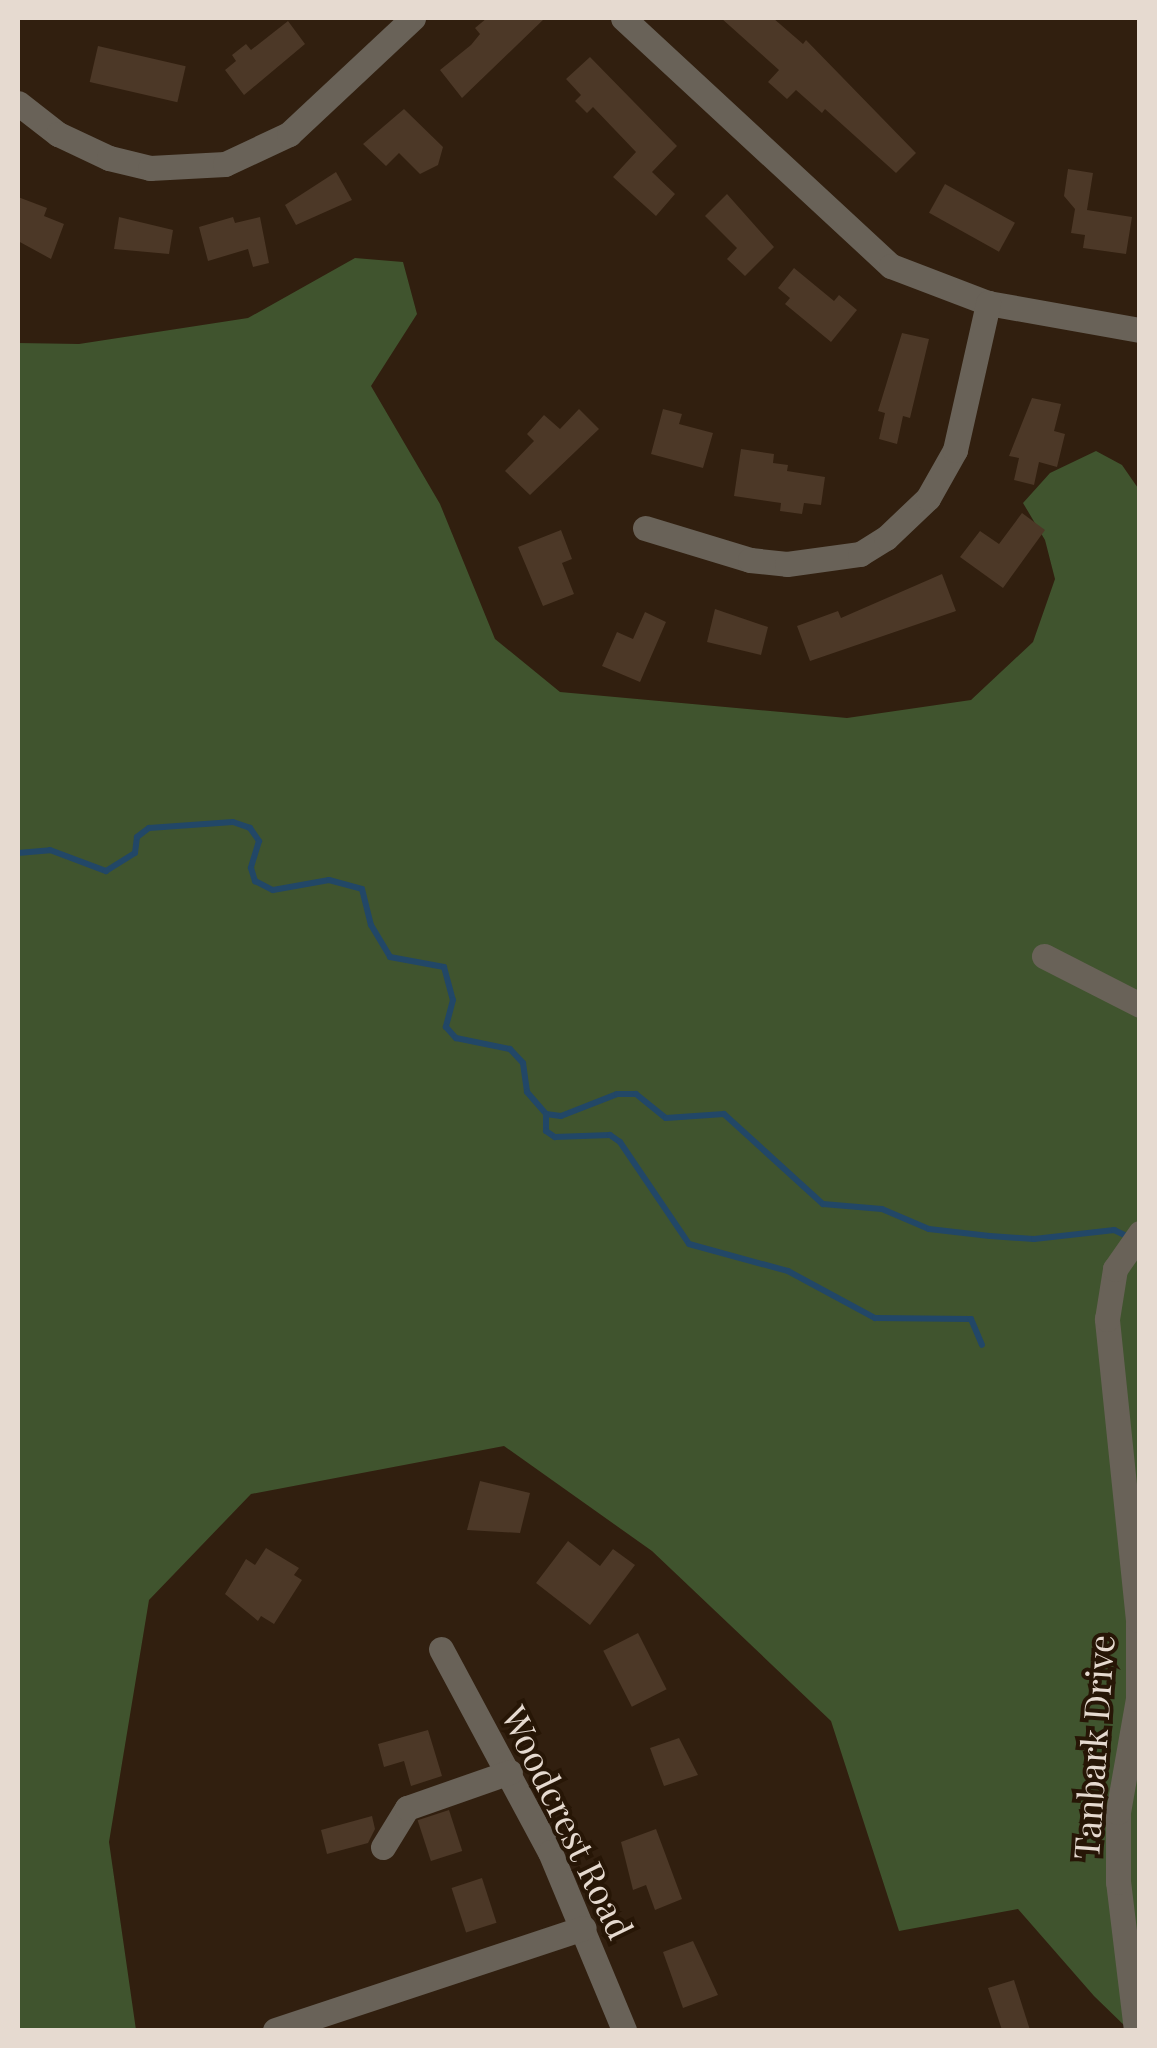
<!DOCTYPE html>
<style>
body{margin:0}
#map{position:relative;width:1157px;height:2048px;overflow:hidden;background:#311f0f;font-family:"Playfair Display",serif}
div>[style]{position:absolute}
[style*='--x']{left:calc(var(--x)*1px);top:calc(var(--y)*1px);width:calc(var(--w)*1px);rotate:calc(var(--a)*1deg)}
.green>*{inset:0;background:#40542e}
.stream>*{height:6px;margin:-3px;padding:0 3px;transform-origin:3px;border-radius:3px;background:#224767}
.building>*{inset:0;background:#4c3827;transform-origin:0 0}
.minor>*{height:25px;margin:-12.5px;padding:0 12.5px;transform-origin:12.5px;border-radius:12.5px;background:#696258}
span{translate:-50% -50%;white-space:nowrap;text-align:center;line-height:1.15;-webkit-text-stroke:8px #271606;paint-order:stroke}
.street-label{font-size:35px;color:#e6dad0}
.frame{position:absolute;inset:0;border:20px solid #e6dad0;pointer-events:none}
</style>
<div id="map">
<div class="green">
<i style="clip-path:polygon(355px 258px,403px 262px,417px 314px,371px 386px,440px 504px,495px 639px,560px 692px,847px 718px,971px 700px,1033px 642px,1055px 579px,1045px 540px,1023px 503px,1050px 473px,1096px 451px,1122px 465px,1140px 491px,1139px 2030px,1129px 2030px,1094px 1996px,1018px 1909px,899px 1931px,831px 1721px,652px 1551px,504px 1446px,251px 1494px,149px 1600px,109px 1842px,136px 2030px,18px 2030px,18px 343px,79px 344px,248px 318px)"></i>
</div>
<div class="stream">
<i style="--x:18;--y:853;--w:32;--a:-5"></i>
<i style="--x:50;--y:850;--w:60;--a:20.6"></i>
<i style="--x:106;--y:871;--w:34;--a:-32"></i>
<i style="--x:135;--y:853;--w:16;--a:-83"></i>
<i style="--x:137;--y:837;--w:15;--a:-37"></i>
<i style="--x:149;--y:828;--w:84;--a:-4.1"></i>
<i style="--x:233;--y:822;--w:18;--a:19"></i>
<i style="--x:250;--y:828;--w:16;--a:55"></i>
<i style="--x:259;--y:841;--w:28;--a:107"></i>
<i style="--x:251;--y:868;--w:14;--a:73"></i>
<i style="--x:255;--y:881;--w:20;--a:27"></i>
<i style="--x:273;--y:890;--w:57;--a:-10.1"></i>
<i style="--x:329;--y:880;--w:34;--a:15"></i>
<i style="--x:362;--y:889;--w:37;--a:76"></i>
<i style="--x:371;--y:925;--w:37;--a:59"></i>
<i style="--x:390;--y:957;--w:55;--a:10.5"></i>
<i style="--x:444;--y:967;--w:34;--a:75"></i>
<i style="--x:453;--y:1000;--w:28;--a:105"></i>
<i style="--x:446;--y:1027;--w:15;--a:48"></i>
<i style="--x:456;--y:1038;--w:55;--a:11.5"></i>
<i style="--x:510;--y:1049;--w:19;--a:47"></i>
<i style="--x:523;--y:1063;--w:29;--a:82"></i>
<i style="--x:527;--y:1092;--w:29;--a:49"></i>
<i style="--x:546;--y:1114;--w:15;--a:8"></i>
<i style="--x:561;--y:1116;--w:60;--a:-21.4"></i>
<i style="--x:617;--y:1094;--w:19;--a:0"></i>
<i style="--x:636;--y:1094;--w:38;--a:39"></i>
<i style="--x:666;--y:1118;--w:58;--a:-3.9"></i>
<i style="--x:724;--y:1114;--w:134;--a:42.3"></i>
<i style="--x:823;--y:1204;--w:59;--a:4.8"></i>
<i style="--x:882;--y:1209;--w:51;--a:23.1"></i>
<i style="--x:929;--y:1229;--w:61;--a:6.5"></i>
<i style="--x:990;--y:1236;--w:44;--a:3.9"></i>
<i style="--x:1034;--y:1239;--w:81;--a:-6.4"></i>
<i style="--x:1114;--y:1230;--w:14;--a:25"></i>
<i style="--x:546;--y:1114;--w:17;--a:90"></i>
<i style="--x:546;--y:1131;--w:11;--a:34"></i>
<i style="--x:555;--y:1137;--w:55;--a:-2.1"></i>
<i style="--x:610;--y:1135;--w:12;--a:35"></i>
<i style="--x:620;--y:1142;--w:123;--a:55.9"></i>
<i style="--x:689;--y:1244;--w:103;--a:15.3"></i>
<i style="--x:788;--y:1271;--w:99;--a:28.4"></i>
<i style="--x:875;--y:1318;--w:96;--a:0.6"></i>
<i style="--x:971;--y:1319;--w:28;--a:67"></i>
</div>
<div class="building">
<i style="clip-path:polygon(487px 18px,545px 18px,462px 98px,440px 70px,471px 45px,480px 34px,475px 28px)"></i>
<i style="clip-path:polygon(721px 18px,773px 18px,803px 44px,806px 40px,916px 153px,896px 173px,825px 109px,822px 113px,796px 90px,787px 99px,768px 82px,779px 70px)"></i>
<i style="clip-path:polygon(288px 21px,305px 44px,244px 95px,225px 70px,236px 61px,232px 55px,246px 44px,251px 50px)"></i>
<i style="left:98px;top:46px;width:90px;height:37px;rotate:13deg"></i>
<i style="clip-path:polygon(590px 57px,677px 146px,652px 172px,675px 194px,656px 216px,613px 177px,636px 152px,593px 107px,587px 113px,575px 101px,581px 95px,566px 79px)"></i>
<i style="clip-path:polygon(404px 109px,443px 147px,438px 165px,420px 174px,399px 153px,386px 166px,363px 144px)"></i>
<i style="clip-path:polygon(1068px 169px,1093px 173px,1087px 210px,1132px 217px,1126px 254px,1083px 248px,1085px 235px,1071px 233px,1075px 209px,1064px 196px)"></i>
<i style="clip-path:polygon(336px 172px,352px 200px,296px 225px,285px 205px)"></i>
<i style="left:945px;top:184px;width:80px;height:33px;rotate:29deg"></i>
<i style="clip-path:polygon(727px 194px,774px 247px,745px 276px,727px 259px,737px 248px,705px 216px)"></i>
<i style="clip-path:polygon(18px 197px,47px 208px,44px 216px,64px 224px,51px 259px,18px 241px)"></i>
<i style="clip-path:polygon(119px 217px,173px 230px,169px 254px,114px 249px)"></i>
<i style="clip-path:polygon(233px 217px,235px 223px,260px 217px,269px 263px,253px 267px,248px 249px,208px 261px,199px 227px)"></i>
<i style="clip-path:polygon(794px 268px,834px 301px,839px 295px,857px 310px,831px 342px,785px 304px,790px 298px,778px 288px)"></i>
<i style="clip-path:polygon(902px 333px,929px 339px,910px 418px,903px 416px,897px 444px,879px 439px,885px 413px,878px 411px)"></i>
<i style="clip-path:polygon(1032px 398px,1061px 404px,1054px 431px,1065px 434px,1057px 467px,1039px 462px,1034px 485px,1014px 480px,1019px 458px,1009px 456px)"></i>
<i style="clip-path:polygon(579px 409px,599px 429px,530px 495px,505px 471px,534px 441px,527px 434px,544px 415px,560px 429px)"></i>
<i style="clip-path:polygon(663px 409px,682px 414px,679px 424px,713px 433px,703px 468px,651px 454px)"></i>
<i style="clip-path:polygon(741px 449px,774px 454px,773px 463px,788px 465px,787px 471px,825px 477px,821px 505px,804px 503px,802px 514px,780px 511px,781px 503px,734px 496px)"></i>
<i style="clip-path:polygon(1022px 513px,1045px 530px,1003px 588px,960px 557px,980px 531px,999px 544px)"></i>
<i style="clip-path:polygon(561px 530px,572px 559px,562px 563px,574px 594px,543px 606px,518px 547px)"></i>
<i style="clip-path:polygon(942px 574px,956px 611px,810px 661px,797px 626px,838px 611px,841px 618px)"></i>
<i style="clip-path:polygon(715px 609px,768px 627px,761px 655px,707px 642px)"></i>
<i style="clip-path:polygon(645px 612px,666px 622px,640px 682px,602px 666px,617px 632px,633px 639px)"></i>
<i style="clip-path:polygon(480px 1481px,530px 1493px,520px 1533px,467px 1530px)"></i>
<i style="clip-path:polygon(568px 1541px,600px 1566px,613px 1549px,635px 1565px,590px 1625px,536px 1583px)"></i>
<i style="clip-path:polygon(266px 1548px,299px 1568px,294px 1575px,302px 1580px,274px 1624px,261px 1616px,258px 1621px,225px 1594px,246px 1559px,255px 1565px)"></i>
<i style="left:638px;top:1633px;width:63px;height:39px;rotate:63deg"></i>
<i style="clip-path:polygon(428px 1730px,442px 1776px,411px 1786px,404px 1761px,384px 1767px,378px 1744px)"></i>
<i style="clip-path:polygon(679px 1738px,698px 1775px,664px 1786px,650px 1748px)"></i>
<i style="left:449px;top:1810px;width:43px;height:33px;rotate:72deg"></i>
<i style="clip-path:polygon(372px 1816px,375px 1829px,368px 1843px,327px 1854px,321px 1830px)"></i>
<i style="clip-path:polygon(656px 1829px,682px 1899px,655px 1910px,646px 1885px,633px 1890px,621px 1842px)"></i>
<i style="left:482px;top:1878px;width:47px;height:32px;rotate:72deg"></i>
<i style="clip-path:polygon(693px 1941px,718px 1995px,683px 2008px,663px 1952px)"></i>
<i style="clip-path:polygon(1014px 1980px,1030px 2030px,1002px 2030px,988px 1988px)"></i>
</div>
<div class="minor">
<i style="--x:623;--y:18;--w:365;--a:42.8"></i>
<i style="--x:891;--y:266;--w:104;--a:20.9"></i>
<i style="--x:988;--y:303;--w:154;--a:10.1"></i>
<i style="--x:18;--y:103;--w:51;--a:37.8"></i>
<i style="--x:58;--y:134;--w:56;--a:25.2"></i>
<i style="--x:109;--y:158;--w:42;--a:13.7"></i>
<i style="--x:150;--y:168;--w:75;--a:-3.1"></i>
<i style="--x:225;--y:164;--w:71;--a:-25.1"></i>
<i style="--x:289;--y:134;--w:170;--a:-43.1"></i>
<i style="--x:645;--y:528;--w:110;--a:16.9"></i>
<i style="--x:750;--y:560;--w:37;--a:6"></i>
<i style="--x:787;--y:564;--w:74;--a:-7.8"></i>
<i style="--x:860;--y:554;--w:31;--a:-32"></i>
<i style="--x:886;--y:538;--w:58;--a:-43.6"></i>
<i style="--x:928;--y:498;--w:55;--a:-60.6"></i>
<i style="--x:955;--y:450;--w:151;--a:-77.3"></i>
<i style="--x:1044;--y:956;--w:108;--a:27"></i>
<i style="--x:441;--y:1649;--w:230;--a:61.8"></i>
<i style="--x:550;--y:1852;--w:193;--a:67.4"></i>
<i style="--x:383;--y:1847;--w:46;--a:-58.4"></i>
<i style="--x:407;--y:1808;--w:109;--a:-19.3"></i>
<i style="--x:275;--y:2030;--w:325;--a:-18.3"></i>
<i style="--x:1136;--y:2030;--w:149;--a:-96.9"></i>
<i style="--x:1118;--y:1882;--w:70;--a:-90"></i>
<i style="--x:1118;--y:1812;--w:115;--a:-80"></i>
<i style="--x:1138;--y:1699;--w:79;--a:-90"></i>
<i style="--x:1138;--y:1620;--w:303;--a:-95.9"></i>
<i style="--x:1107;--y:1319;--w:51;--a:-80.9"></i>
<i style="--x:1115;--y:1269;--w:44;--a:-55.2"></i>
</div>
<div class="street-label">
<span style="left:1093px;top:1747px;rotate:-86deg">Tanbark Drive</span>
<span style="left:568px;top:1822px;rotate:64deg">Woodcrest Road</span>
</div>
<div class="frame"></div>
</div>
